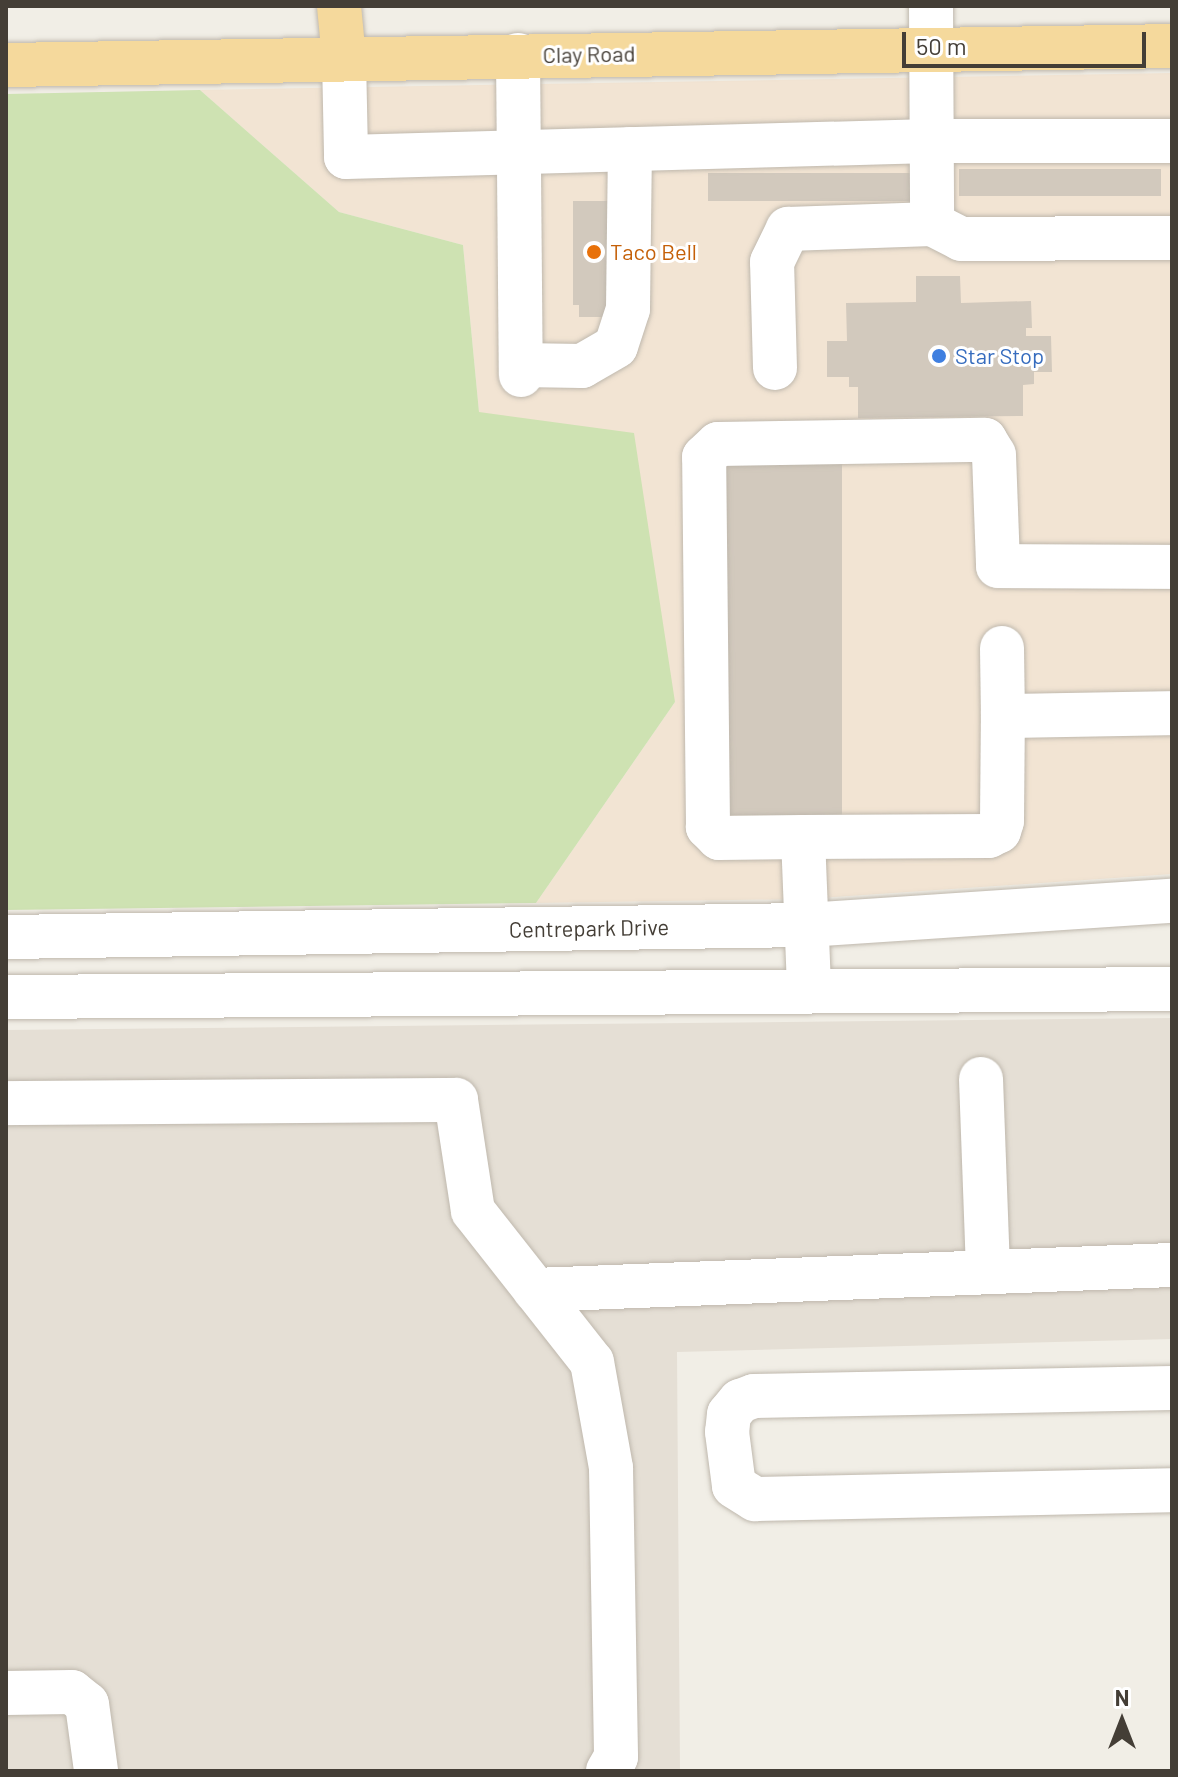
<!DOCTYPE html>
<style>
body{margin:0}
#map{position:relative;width:1178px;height:1777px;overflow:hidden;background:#f1eee6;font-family:Barlow,sans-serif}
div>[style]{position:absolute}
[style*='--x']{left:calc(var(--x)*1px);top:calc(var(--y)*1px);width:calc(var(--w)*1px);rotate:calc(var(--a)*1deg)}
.residential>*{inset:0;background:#e5dfd5}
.commercial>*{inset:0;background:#f2e4d3}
.green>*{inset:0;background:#cee2b2}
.building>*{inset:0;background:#d2c9bd;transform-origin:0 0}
.roads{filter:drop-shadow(0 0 2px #bfb8ad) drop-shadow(0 0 2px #bfb8ad)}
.minor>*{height:44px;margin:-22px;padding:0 22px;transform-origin:22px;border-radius:22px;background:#fff}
.major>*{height:44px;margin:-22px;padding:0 22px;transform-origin:22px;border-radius:22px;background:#f5d99c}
.dots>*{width:22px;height:22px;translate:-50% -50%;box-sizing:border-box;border:4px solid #fff;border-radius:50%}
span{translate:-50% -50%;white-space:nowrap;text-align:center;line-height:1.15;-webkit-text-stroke:6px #fff;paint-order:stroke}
.street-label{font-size:22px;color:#443e36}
.food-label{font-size:22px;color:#c56008}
.left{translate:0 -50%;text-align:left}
.shop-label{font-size:22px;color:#366cbe}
.frame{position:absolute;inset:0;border:8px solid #443e36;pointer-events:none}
.north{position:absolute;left:1082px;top:1681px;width:80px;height:80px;-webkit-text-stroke:6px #fff;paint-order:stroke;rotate:0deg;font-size:22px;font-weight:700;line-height:32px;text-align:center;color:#443e36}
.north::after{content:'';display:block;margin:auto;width:28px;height:36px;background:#443e36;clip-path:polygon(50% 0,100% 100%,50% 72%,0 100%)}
.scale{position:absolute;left:902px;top:32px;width:244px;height:36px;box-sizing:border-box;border:4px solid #443e36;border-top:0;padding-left:10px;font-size:24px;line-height:28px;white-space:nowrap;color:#443e36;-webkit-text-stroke:6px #fff;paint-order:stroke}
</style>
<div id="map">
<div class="residential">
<i style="clip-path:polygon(1172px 1018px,1172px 1339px,677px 1352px,680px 1771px,6px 1771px,6px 1030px)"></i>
</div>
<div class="commercial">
<i style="clip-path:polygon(1172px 73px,1172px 874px,805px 899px,536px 903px,675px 702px,479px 412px,463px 245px,339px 212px,200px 90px)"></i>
</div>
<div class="green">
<i style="clip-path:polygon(200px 90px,339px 212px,463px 245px,479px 412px,634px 433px,675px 702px,536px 903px,6px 910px,6px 94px)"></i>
</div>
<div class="building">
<i style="left:1161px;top:169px;width:27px;height:202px;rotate:90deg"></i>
<i style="left:910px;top:173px;width:28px;height:202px;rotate:90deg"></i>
<i style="clip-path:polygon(573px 201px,614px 201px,610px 317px,579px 317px,579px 305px,573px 305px)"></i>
<i style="clip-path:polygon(916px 276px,960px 276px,961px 303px,1031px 301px,1032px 328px,1026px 328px,1026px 336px,1051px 336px,1052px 372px,1034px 372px,1034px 384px,1023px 385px,1023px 416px,858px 418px,858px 387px,849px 387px,849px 377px,827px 377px,827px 341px,847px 341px,846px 303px,916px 302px)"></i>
<i style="left:725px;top:459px;width:117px;height:356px"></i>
</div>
<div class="roads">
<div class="minor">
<i style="--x:931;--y:6;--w:218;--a:89.7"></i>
<i style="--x:932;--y:224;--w:33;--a:27"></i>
<i style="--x:961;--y:239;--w:211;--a:-0.3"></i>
<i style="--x:518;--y:55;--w:320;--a:89.5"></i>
<i style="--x:344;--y:58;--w:99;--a:88.8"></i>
<i style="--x:346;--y:157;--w:585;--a:-1.57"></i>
<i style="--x:931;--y:141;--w:241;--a:0"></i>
<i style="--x:521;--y:365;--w:61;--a:0.9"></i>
<i style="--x:582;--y:366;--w:39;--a:-30"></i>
<i style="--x:616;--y:346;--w:39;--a:-72"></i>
<i style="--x:628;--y:309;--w:160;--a:-89.3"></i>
<i style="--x:775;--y:368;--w:106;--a:-91.6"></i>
<i style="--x:772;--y:262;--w:37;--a:-64"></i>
<i style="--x:788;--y:229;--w:144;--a:-2"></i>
<i style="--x:1002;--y:648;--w:68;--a:89.2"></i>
<i style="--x:803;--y:837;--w:186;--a:-0.3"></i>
<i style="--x:989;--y:836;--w:11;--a:-27"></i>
<i style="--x:999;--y:831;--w:10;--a:-73"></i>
<i style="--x:1002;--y:821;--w:105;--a:-89.5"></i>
<i style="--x:1003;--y:716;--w:169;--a:-1"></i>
<i style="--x:6;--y:937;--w:800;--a:-0.86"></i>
<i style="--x:806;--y:925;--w:367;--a:-3.8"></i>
<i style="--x:809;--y:987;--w:150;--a:-92.3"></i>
<i style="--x:803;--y:837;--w:84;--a:179.3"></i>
<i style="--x:719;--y:838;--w:16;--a:-135"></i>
<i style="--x:708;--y:827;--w:370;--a:-90.6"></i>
<i style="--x:704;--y:457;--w:19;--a:-43"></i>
<i style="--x:718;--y:444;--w:267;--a:-0.9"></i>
<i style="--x:985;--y:440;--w:17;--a:59"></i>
<i style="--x:994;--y:455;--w:111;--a:87.9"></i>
<i style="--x:998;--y:566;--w:174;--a:0.3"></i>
<i style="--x:6;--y:997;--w:1166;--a:-0.39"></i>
<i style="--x:981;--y:1079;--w:193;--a:87.9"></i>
<i style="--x:6;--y:1103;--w:450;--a:-0.4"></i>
<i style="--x:456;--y:1100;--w:112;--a:81.3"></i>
<i style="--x:473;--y:1211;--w:192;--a:51.8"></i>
<i style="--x:592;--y:1362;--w:108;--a:79.8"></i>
<i style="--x:611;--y:1468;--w:289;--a:89"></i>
<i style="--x:616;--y:1757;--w:16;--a:120"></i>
<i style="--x:535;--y:1290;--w:637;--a:-2.25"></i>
<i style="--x:1172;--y:1388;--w:418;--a:178.9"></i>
<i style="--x:754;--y:1396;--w:15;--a:160"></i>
<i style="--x:740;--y:1401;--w:17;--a:130"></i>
<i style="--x:729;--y:1414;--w:18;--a:96"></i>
<i style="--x:727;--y:1432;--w:54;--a:82.6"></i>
<i style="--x:734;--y:1486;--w:25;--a:32"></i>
<i style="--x:755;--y:1499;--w:417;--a:-1.2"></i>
<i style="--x:6;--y:1693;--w:66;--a:-0.9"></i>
<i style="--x:72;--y:1692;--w:19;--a:39"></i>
<i style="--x:87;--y:1704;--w:68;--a:82.3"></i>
</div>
<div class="major">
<i style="--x:339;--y:6;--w:52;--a:84.5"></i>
<i style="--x:6;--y:65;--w:1166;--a:-0.93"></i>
</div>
</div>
<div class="dots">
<i style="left:594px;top:252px;background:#e8710a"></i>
<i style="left:939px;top:356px;background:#3f7fe0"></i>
</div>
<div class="street-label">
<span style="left:589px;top:54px;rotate:-1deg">Clay Road</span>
<span style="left:589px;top:928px;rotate:-1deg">Centrepark Drive</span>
</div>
<div class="food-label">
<span class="left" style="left:610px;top:252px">Taco Bell</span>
</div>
<div class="shop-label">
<span class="left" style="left:955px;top:356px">Star Stop</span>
</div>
<div class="frame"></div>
<div class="north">N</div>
<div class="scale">50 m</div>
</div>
